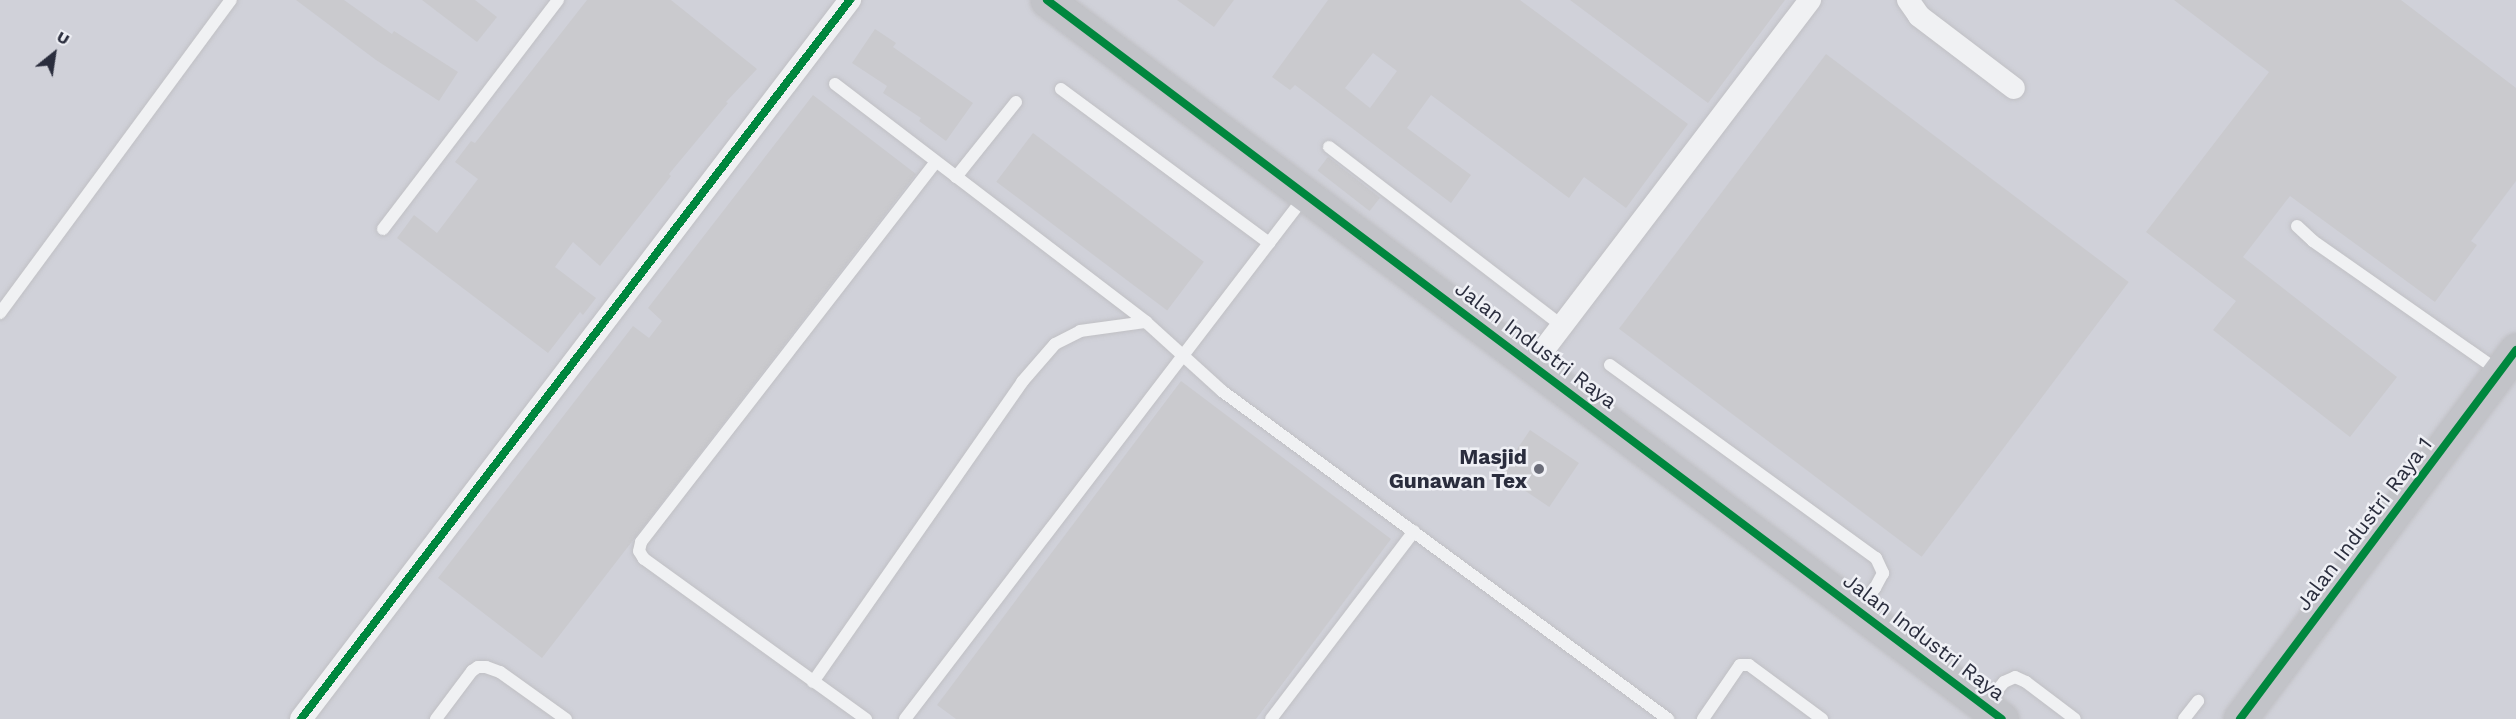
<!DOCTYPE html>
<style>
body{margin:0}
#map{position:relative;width:2516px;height:719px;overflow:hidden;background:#e1e2e6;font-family:"Work Sans",sans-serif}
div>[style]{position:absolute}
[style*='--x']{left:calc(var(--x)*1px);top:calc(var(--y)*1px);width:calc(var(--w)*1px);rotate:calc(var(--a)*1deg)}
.built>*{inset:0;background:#d0d1d9;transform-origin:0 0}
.building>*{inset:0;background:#cacace;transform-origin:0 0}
.roads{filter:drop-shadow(0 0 2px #c0c0c4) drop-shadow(0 0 2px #c0c0c4)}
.lane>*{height:12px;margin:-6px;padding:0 6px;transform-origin:6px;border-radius:6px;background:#f0f1f3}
.street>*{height:22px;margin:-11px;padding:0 11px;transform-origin:11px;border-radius:11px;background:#f0f1f3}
.secondary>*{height:33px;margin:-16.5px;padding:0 16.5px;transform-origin:16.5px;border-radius:16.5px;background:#c2c3c8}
.cycleway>*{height:8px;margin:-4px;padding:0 4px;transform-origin:4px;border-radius:4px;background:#00873e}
.dots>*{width:16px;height:16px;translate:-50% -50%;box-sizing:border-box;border:3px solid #eff0f5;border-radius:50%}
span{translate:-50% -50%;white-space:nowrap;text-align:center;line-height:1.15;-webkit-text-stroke:5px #eff0f5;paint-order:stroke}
.street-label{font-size:21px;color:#2a2d3d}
.poi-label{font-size:21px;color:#2a2d3d;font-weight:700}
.right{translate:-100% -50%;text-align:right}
.north{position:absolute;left:24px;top:24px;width:60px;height:60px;-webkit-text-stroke:4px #eff0f5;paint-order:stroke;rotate:30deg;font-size:16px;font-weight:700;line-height:24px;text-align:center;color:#2a2d3d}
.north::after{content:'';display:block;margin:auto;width:21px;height:27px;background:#2a2d3d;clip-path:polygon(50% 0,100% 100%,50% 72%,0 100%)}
</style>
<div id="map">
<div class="built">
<i style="left:0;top:0;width:2516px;height:719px"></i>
</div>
<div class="building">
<i style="clip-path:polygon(296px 0,344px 0,392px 34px,394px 31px,458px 72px,439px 101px,376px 60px)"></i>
<i style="clip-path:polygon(422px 0,475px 0,497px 17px,477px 42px)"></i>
<i style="clip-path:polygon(587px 0,671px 0,757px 69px,726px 102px,728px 103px,669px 174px,671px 176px,600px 266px,573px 242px,555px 267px,596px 298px,583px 315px,580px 312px,548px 353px,397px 238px,414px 215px,437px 233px,478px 179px,455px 162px,471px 141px,475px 143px)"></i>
<i style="clip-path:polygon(1177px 0,1234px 0,1214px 27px)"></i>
<i style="clip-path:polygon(evenodd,1328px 0,1520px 0,1688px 124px,1626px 208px,1584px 177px,1569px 198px,1431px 95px,1407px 128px,1471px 175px,1451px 203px,1295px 85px,1290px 90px,1272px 77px,1328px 0,1373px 53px,1397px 71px,1370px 108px,1345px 88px,1373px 53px)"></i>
<i style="clip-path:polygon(1570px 0,1785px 0,1708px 103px)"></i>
<i style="clip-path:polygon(2174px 0,2401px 0,2516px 88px,2516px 181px,2471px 241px,2477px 245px,2435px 302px,2290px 196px,2243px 257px,2397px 377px,2350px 437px,2213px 330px,2236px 301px,2146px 232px,2269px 72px)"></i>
<i style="clip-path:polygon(875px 29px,896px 43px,893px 47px,973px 103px,946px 141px,919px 121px,921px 118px,883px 93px,887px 86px,852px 63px)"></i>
<i style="left:1826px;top:54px;width:379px;height:344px;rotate:37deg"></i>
<i style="clip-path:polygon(813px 95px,916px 174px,542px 658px,438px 578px,633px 326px,649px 338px,662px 321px,648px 308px)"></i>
<i style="left:1033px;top:133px;width:214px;height:61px;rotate:37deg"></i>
<i style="left:1328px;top:157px;width:66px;height:17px;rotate:38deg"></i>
<i style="clip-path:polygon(1181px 381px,1391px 539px,1256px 719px,956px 719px,937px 705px)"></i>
<i style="left:1530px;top:430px;width:59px;height:53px;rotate:34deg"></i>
</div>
<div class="roads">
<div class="lane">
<i style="--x:835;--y:84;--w:392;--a:37.4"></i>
<i style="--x:1146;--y:322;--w:103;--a:42.2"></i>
<i style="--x:1222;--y:391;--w:554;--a:36.33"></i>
<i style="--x:1061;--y:89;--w:259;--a:36.5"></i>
<i style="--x:1329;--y:147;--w:294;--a:37.5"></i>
<i style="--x:956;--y:177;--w:96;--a:-51.3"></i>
<i style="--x:2297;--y:226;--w:22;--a:43"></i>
<i style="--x:2313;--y:241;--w:227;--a:35"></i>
<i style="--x:383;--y:229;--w:288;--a:-52.6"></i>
<i style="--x:0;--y:313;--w:389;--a:-53.6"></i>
<i style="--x:1610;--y:365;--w:329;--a:36"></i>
<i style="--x:1876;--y:558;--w:17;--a:65"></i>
<i style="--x:1883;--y:573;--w:17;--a:118"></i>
<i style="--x:1875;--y:588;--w:27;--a:129"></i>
<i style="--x:813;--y:682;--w:366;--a:-55.1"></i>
<i style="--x:1022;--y:382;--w:50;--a:-49"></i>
<i style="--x:1055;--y:344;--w:28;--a:-27"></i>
<i style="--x:1080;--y:331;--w:67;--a:-7.8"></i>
<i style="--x:1985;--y:704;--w:29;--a:-49"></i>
<i style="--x:2004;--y:682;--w:12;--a:-24"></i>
<i style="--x:2015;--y:677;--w:12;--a:24"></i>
<i style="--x:2026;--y:682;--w:61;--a:37.1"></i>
<i style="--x:436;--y:719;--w:60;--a:-53.1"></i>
<i style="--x:472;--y:671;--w:7;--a:-34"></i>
<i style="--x:478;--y:667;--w:8;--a:0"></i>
<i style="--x:486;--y:667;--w:15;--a:20"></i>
<i style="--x:500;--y:672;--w:81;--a:35.5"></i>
<i style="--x:866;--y:719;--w:274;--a:-144.2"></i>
<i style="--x:644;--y:559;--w:9;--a:-122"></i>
<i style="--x:639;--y:551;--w:9;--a:-77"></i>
<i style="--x:641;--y:542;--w:481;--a:-52.2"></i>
<i style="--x:905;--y:719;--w:658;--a:-52.59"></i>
<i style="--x:1271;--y:719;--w:236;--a:-52.7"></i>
<i style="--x:1703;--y:719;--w:65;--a:-55.6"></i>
<i style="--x:1740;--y:665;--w:9;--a:0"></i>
<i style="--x:1749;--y:665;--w:91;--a:36.5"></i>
<i style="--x:2184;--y:719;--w:23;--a:-52"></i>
</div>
<div class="street">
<i style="--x:1908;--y:0;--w:19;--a:55"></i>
<i style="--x:1919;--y:16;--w:119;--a:37.2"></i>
<i style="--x:1532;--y:365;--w:459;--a:-52.7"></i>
<i style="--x:301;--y:719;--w:905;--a:-52.64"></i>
</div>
<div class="secondary">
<i style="--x:1047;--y:0;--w:1195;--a:36.98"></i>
<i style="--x:2240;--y:719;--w:461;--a:-53.2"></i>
</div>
</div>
<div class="cycleway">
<i style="--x:1047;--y:0;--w:1195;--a:36.98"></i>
<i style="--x:301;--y:719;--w:905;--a:-52.64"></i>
<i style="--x:2240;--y:719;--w:461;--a:-53.2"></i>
</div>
<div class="dots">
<i style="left:1539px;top:469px;background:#6a6c78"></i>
</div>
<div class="street-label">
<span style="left:1536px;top:345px;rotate:37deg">Jalan Industri Raya</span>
<span style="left:2364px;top:524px;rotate:-53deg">Jalan Industri Raya 1</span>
<span style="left:1924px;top:637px;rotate:37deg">Jalan Industri Raya</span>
</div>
<div class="poi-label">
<span class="right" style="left:1527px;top:469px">Masjid<br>Gunawan Tex</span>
</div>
<div class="north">U</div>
</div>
